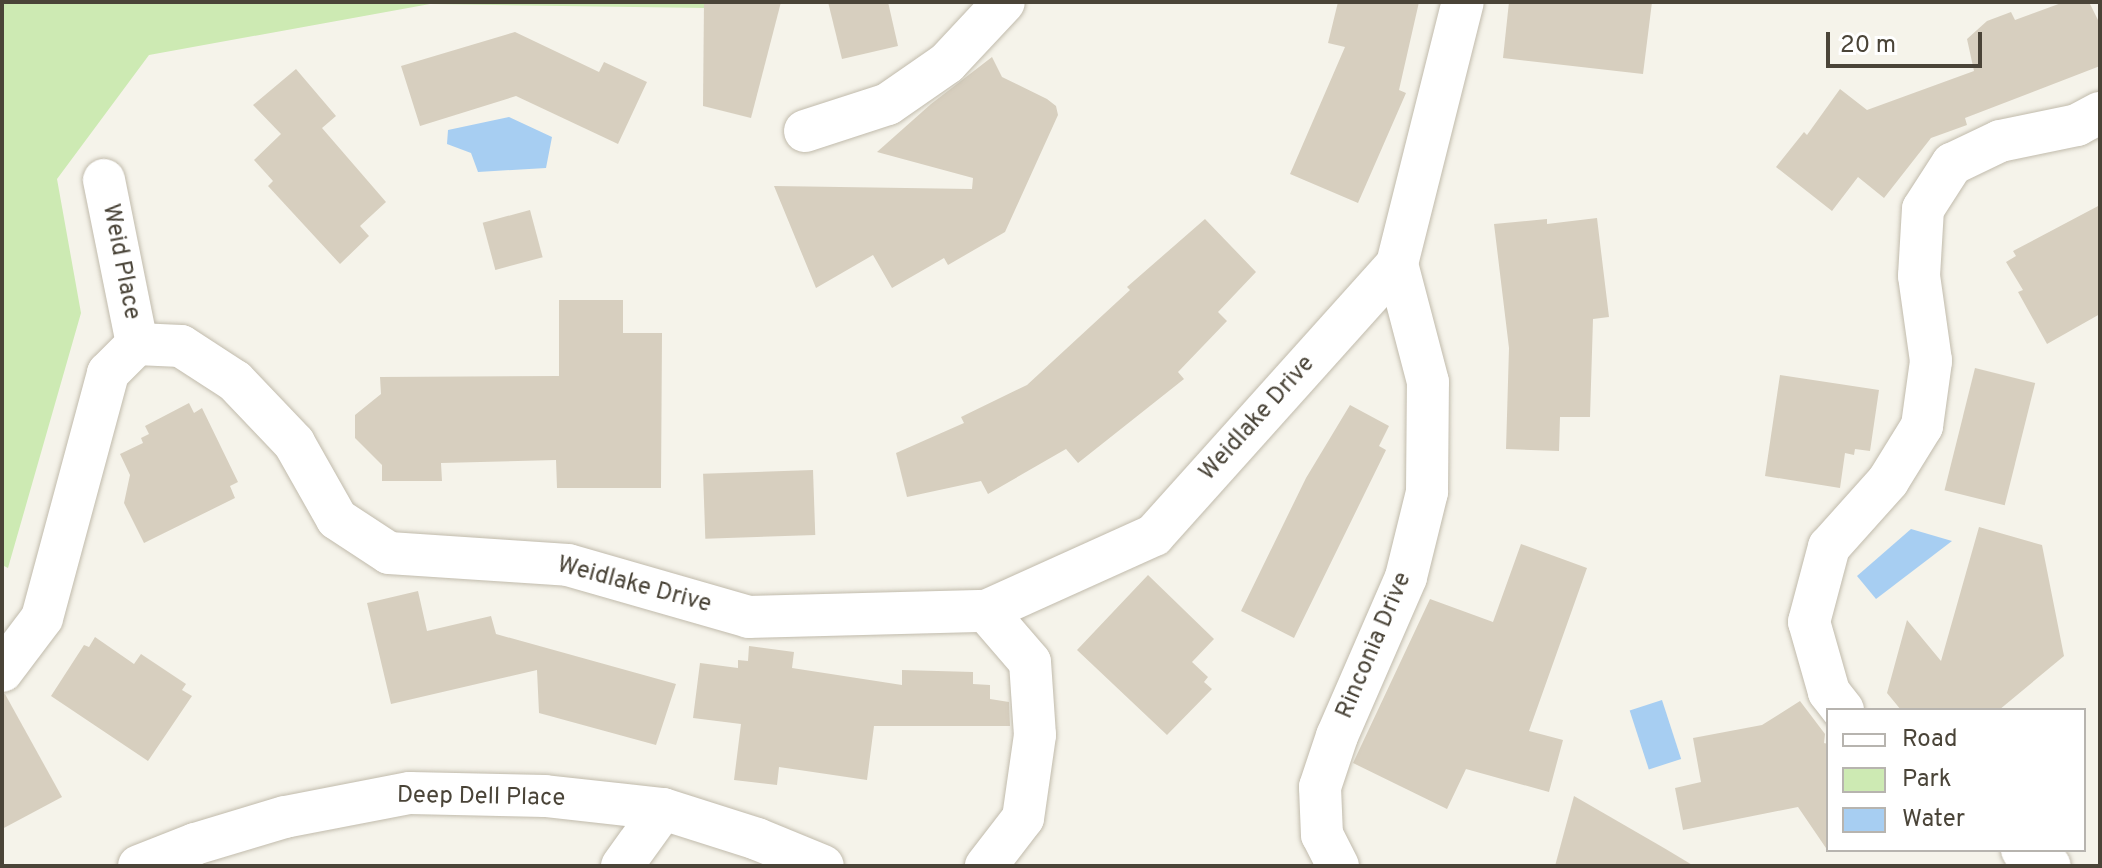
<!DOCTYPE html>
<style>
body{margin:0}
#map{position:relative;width:2102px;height:868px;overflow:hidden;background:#f5f3ea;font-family:Overpass,sans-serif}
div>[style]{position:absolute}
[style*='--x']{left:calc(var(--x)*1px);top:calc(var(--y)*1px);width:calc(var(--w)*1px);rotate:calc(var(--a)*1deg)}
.green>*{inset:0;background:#cdeab3}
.water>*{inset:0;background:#a7cef2;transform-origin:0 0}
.building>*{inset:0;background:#d7cfbf;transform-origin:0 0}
.roads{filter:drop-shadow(0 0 2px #c1bbac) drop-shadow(0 0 2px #c1bbac)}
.minor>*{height:42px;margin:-21px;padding:0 21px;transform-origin:21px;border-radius:21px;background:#fff}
span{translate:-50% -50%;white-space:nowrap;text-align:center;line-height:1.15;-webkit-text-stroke:6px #fff;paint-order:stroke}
.street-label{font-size:24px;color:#4a4438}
.frame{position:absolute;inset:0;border:4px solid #4a4438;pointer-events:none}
.legend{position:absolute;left:1826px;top:708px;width:260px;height:144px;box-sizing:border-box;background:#fff;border:2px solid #b7b4af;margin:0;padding:10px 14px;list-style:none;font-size:24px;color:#4a4438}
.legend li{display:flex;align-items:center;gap:16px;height:40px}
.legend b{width:40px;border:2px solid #b7b4af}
.scale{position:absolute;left:1826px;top:32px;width:156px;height:36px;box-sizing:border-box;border:4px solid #4a4438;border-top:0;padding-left:10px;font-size:24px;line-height:28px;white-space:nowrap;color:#4a4438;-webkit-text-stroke:6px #fff;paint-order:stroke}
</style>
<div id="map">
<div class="green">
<i style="clip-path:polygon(2px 2px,706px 2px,706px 8px,430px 4px,149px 55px,57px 179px,81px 313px,8px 568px,2px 565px)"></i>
</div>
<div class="water">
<i style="clip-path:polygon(509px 117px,552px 137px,546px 168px,478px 172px,471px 153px,447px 144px,448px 130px)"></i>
<i style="clip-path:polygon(1911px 529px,1952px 541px,1876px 599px,1857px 576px)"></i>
<i style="left:1662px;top:700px;width:62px;height:34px;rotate:72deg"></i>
</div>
<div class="building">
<i style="clip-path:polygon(704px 2px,781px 2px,751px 118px,703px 106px)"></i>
<i style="clip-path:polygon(828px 2px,888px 2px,898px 46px,842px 59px)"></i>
<i style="clip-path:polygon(1338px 2px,1419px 2px,1399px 90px,1406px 93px,1358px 203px,1290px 174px,1345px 47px,1328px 43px)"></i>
<i style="clip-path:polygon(1509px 2px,1652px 2px,1643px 74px,1503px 58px)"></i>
<i style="clip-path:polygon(2064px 2px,2089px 2px,2100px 24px,2100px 66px,1965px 118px,1967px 125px,1931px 138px,1884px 198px,1858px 177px,1832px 211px,1776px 167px,1804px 132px,1807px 135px,1840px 89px,1867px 110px,1974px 71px,1967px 39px,1987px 21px,2011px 12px,2015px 20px)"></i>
<i style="clip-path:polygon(515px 32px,599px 72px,604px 62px,647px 82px,618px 144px,516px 96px,420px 126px,401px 66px)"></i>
<i style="clip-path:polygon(992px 57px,1002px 77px,1047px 99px,1056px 106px,1058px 115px,1005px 232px,948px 265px,944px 258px,892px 288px,873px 255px,816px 288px,774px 186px,972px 189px,973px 178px,877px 152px,931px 104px)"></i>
<i style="clip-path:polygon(296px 69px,336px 116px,322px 128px,386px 202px,360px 226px,369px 236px,340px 264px,268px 186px,273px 181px,254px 160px,281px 134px,253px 105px)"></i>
<i style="clip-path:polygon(2100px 205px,2100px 314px,2047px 344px,2018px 292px,2023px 290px,2006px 262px,2016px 256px,2013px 251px)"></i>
<i style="left:530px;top:210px;width:49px;height:49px;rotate:75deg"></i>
<i style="clip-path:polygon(1597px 218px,1609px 317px,1593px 319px,1590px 417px,1560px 417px,1559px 451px,1506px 449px,1509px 348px,1494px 224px,1547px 219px,1547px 224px)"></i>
<i style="clip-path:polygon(1205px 219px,1256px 272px,1218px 312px,1227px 321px,1178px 372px,1184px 379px,1078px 463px,1066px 449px,988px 494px,981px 481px,907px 497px,896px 453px,964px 423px,961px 417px,1027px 385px,1130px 290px,1127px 287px)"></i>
<i style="clip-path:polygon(559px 300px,623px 300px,623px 333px,662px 333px,661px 488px,557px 488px,556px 460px,441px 463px,442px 481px,382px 481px,382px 465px,355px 438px,355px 415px,381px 394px,380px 377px,559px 376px)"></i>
<i style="left:1975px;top:368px;width:62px;height:126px;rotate:14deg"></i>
<i style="clip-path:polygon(1780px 375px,1879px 390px,1870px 451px,1855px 449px,1854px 455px,1845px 453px,1840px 488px,1765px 476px)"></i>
<i style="clip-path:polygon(189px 403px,194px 413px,202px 408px,238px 482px,230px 486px,235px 498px,144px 543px,124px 503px,130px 475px,120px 454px,143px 443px,141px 438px,149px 434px,145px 426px)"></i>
<i style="clip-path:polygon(1350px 405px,1389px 426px,1379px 446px,1386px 450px,1294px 638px,1241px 611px,1306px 478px)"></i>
<i style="left:813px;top:470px;width:65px;height:110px;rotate:88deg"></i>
<i style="clip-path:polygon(1979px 527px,2042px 545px,2064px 656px,1999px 710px,1901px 710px,1887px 693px,1907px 620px,1941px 661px)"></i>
<i style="clip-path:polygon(1521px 544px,1587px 568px,1529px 731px,1563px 740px,1549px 792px,1466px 769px,1447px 809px,1353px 763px,1430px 599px,1493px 622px)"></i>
<i style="clip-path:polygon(1148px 575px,1214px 639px,1192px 662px,1208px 677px,1204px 682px,1212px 689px,1167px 735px,1077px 650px)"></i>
<i style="clip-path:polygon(418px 591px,427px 631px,491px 616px,496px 634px,676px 684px,656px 745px,539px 713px,537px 670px,391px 704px,367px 603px)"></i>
<i style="clip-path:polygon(95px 637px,134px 664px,141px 654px,186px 684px,182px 690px,192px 696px,148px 761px,51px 696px,84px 645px,89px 647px)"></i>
<i style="clip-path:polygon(749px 646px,794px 652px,792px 668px,902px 685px,902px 670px,973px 672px,973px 684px,990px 685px,990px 699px,1009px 702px,1010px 726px,874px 726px,867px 780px,779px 767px,777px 785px,734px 780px,741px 724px,693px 718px,700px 663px,738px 668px,738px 660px,748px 661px)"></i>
<i style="clip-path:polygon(5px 694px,62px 797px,2px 829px,2px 695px)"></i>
<i style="clip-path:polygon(1800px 701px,1825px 734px,1824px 743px,1828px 744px,1828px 851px,1798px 807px,1683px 830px,1675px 788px,1701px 782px,1693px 738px,1762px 725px)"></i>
<i style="clip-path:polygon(1574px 796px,1664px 848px,1694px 866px,1555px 866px)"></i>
</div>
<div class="roads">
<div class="minor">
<i style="--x:805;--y:131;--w:87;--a:-18"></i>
<i style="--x:888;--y:104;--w:72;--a:-34.8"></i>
<i style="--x:947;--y:63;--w:83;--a:-46.9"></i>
<i style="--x:104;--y:180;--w:167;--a:78.6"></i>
<i style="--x:986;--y:611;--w:67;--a:49.2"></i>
<i style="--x:1030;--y:662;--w:73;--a:86.1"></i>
<i style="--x:1035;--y:735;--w:84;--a:98.2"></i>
<i style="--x:1023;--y:818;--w:61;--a:127.6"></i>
<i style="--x:2;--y:671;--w:66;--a:-53"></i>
<i style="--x:42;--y:618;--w:254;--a:-74.9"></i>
<i style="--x:108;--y:373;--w:41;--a:-45"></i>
<i style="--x:137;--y:344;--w:44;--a:2.6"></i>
<i style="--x:181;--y:346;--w:64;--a:32.9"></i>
<i style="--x:235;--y:381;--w:86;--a:46.4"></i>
<i style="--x:294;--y:443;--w:87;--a:60.5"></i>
<i style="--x:337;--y:519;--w:62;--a:33.2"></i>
<i style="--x:389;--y:553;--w:179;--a:3.8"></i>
<i style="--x:568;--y:565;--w:188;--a:16"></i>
<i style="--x:749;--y:617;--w:237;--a:-1.5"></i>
<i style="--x:986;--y:611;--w:184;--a:-24.3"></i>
<i style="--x:1154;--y:535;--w:364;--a:-48.1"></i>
<i style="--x:1843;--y:710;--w:23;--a:-128"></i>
<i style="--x:1829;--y:692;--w:73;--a:-105.9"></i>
<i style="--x:1809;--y:622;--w:78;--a:-75.1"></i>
<i style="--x:1829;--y:547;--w:89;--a:-48.2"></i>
<i style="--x:1888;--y:481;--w:65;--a:-58.3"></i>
<i style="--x:1922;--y:426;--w:66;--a:-82.1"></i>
<i style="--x:1931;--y:361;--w:86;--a:-98"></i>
<i style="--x:1919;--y:276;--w:67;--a:-86.6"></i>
<i style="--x:1923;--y:209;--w:54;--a:-57.2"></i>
<i style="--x:1952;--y:164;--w:53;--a:-25.6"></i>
<i style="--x:2000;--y:141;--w:79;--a:-11.7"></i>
<i style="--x:2077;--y:125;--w:26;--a:-28"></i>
<i style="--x:2022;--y:850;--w:32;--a:30"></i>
<i style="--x:139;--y:866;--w:60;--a:-21.4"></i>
<i style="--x:195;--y:844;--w:94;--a:-16.7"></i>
<i style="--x:285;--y:817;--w:127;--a:-10.9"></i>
<i style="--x:410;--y:793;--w:135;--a:1.3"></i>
<i style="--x:545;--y:796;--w:119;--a:6.3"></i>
<i style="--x:663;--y:809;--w:99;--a:17.7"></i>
<i style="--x:757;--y:839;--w:71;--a:22.2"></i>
<i style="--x:622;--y:866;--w:70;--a:-54.3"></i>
<i style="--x:1338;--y:866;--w:35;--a:-117"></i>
<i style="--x:1322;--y:835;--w:48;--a:-92.4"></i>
<i style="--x:1320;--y:787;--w:54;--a:-71.6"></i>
<i style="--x:1337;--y:736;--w:173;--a:-66.5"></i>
<i style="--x:1406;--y:577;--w:88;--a:-76.1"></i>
<i style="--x:1427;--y:492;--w:110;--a:-89.5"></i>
<i style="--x:1428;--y:382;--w:122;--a:-104.7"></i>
<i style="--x:1397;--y:264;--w:270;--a:-75.9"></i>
</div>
</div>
<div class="street-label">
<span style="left:120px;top:262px;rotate:79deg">Weid Place</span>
<span style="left:1258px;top:419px;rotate:-48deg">Weidlake Drive</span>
<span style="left:634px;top:586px;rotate:15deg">Weidlake Drive</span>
<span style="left:1375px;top:646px;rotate:-67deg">Rinconia Drive</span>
<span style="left:481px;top:798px;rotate:1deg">Deep Dell Place</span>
</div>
<div class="frame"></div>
<ul class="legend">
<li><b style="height:10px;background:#fff"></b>Road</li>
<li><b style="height:22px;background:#cdeab3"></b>Park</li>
<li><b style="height:22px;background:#a7cef2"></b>Water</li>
</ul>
<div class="scale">20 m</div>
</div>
